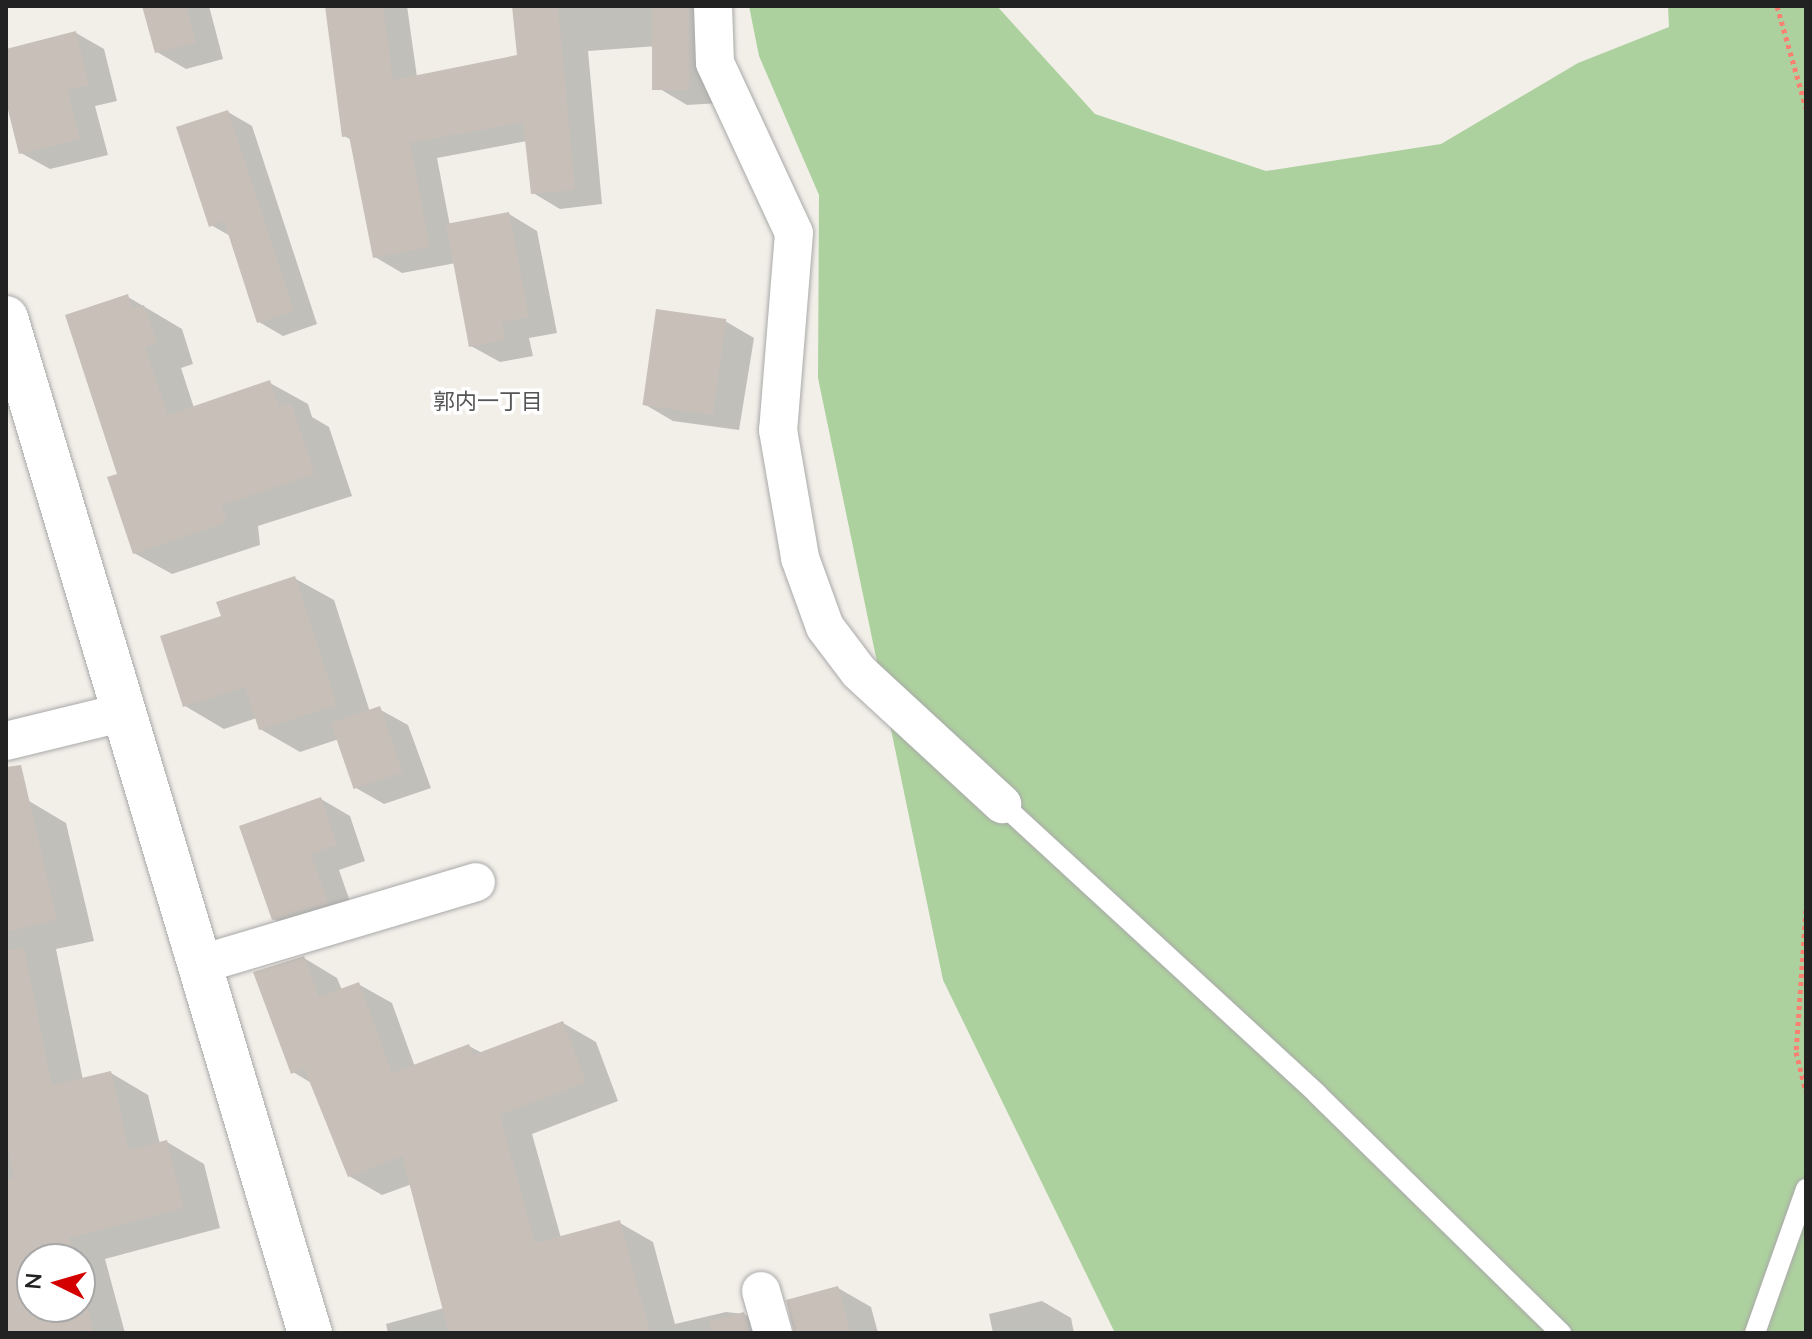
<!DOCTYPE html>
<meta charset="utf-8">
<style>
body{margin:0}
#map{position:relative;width:1812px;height:1339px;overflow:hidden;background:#f2efe9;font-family:"Nunito Sans","Noto Sans JP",sans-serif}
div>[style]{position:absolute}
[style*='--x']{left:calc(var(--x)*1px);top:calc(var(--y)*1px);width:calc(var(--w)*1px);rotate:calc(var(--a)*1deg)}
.forest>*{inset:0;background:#add19e}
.shadow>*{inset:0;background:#0003}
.building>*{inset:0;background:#c7bfb8;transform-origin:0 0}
.path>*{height:5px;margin-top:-2.5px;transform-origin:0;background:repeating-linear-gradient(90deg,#fa8072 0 4px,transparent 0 8px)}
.roads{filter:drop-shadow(0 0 2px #a9a9a9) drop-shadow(0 0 2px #a9a9a9)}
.service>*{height:20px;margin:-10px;padding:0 10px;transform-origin:10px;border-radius:10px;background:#fff}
.minor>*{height:38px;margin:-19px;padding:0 19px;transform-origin:19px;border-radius:19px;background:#fff}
.tertiary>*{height:44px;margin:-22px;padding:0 22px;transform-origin:22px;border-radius:22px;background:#fff}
span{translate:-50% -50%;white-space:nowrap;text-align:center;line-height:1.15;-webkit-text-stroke:7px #fff;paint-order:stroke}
.neighbourhood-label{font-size:22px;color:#555}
.frame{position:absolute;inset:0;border:8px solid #222;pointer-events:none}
.north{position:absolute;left:16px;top:1243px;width:80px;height:80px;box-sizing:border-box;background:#fff;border:2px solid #a7a7a7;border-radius:50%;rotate:275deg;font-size:22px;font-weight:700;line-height:32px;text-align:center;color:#222}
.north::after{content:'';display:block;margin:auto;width:28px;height:36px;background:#d40000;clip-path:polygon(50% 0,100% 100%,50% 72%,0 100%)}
</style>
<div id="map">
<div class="forest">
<i style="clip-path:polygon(749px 6px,997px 6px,1095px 114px,1266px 171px,1441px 144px,1578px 63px,1669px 27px,1668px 6px,1806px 6px,1806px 1333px,1115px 1333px,943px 980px,818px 378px,819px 195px,759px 56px)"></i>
</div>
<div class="shadow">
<i style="clip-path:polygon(144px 6px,209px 6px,223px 59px,186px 69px,157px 52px)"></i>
<i style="clip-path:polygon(327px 6px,407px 6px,417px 77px,519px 57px,514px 6px,715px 6px,721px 103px,687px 105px,660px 89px,657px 46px,588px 51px,602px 204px,560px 209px,533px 193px,527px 141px,437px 158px,450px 226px,509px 214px,537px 231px,557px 333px,529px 338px,533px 356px,500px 362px,471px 346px,456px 263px,402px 273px,375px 257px,352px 140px,344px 136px)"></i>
<i style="clip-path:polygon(76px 33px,104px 49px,117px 101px,95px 106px,108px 155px,50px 169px,21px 153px,6px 94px,6px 51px)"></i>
<i style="clip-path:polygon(228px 112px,252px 126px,317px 324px,283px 336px,259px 322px,232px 237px,211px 225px)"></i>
<i style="clip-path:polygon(128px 297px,182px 329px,193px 364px,181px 368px,194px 408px,270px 383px,308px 404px,312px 417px,329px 427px,352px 496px,258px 526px,260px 545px,172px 574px,134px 553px,119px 475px)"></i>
<i style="clip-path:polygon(725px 321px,754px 338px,739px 430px,673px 421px,644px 404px)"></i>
<i style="clip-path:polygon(294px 578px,334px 600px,370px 712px,379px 709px,408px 725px,431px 788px,384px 804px,356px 788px,339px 739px,300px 752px,260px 729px,257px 718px,224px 729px,185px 706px,224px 617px)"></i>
<i style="clip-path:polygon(evenodd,6px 796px,29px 801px,66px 823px,94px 941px,56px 949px,83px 1080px,111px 1073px,148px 1095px,160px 1144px,167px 1142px,204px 1164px,220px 1228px,105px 1259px,125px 1333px,6px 1333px,6px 796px,32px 1259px,80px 1259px,80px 1307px,32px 1307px,32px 1259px)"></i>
<i style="clip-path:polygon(321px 799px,350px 816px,365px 861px,339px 870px,356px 919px,302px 935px,273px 919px)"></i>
<i style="clip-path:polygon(304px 958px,337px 978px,342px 990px,358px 984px,392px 1003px,415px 1067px,469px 1046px,482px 1053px,563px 1023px,596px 1042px,618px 1101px,532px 1134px,561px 1238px,620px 1223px,653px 1242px,675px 1324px,726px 1312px,744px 1314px,777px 1333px,388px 1333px,386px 1324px,444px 1308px,412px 1184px,382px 1195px,349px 1176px,313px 1084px,293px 1072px)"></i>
<i style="clip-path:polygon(838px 1288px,871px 1307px,878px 1333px,795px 1333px)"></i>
<i style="clip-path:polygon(1042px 1301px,1071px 1318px,1074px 1333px,993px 1333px,989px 1314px)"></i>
</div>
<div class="building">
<i style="clip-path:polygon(142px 6px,186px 6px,196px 43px,155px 53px)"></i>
<i style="clip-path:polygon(325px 6px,383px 6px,393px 80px,517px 55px,512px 6px,558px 6px,575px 190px,531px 194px,523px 122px,410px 143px,430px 247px,373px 258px,349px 136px,342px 137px)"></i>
<i style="left:652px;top:6px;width:37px;height:84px"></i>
<i style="clip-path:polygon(76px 31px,89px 85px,67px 90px,80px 139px,19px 154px,6px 102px,6px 49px)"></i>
<i style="clip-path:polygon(228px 110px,294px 311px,257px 323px,224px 221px,209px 227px,176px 127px)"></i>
<i style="clip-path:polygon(509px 212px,529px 317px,502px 322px,505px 340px,469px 347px,446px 224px)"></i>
<i style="clip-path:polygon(128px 294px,132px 309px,144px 305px,157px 343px,145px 347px,168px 415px,270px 380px,279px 407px,291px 403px,315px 474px,222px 505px,226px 518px,222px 524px,133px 554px,107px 477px,117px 474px,65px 315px)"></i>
<i style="left:656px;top:309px;width:71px;height:97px;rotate:8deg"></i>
<i style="clip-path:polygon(295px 576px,337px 705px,259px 730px,245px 687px,183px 707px,160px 636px,221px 616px,216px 602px)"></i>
<i style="left:380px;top:706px;width:70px;height:52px;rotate:71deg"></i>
<i style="clip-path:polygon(21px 765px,57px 920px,6px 932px,6px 767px)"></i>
<i style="clip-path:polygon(321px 797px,337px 845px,311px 854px,328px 903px,272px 920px,239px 826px)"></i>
<i style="clip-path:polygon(24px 948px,52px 1085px,111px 1071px,129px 1150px,167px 1140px,184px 1208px,69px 1238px,75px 1259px,32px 1259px,32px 1307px,80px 1307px,80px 1280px,94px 1333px,6px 1333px,6px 1180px,14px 1178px,6px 1143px,6px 950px)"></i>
<i style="clip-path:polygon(304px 956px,319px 997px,359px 982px,392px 1073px,469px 1044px,473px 1055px,563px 1021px,586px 1082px,500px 1115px,535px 1243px,620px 1220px,650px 1333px,449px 1333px,402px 1156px,348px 1177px,304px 1068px,291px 1074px,253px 972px)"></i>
<i style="clip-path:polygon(838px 1286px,851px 1333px,794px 1333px,786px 1300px)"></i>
<i style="clip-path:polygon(744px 1312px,750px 1333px,711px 1333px,710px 1321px)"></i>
</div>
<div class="path">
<i style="--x:1777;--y:6;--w:106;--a:74.1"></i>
<i style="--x:1806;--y:910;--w:142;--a:94"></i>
<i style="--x:1796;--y:1052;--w:41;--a:76"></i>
</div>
<div class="roads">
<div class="service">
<i style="--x:1002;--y:804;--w:428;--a:42.6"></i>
<i style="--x:1317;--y:1094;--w:342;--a:44.4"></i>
<i style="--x:1755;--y:1333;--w:153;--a:-70.5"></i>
</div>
<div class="minor">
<i style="--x:713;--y:6;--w:57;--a:88"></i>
<i style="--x:715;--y:63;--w:187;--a:65.1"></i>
<i style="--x:794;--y:233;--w:198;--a:94.6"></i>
<i style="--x:778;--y:430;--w:130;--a:80.2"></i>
<i style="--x:800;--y:558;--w:73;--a:70.1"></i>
<i style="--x:825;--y:627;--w:56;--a:52.9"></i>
<i style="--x:859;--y:672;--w:195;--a:42.7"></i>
<i style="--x:6;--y:741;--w:118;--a:-13.7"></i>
<i style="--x:198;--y:965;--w:290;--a:-16.6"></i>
<i style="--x:761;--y:1291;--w:44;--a:74.1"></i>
</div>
<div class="tertiary">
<i style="--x:6;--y:318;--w:1060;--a:73.33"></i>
</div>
</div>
<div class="neighbourhood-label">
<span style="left:488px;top:403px">郭内一丁目</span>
</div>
<div class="frame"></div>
<div class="north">N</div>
</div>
